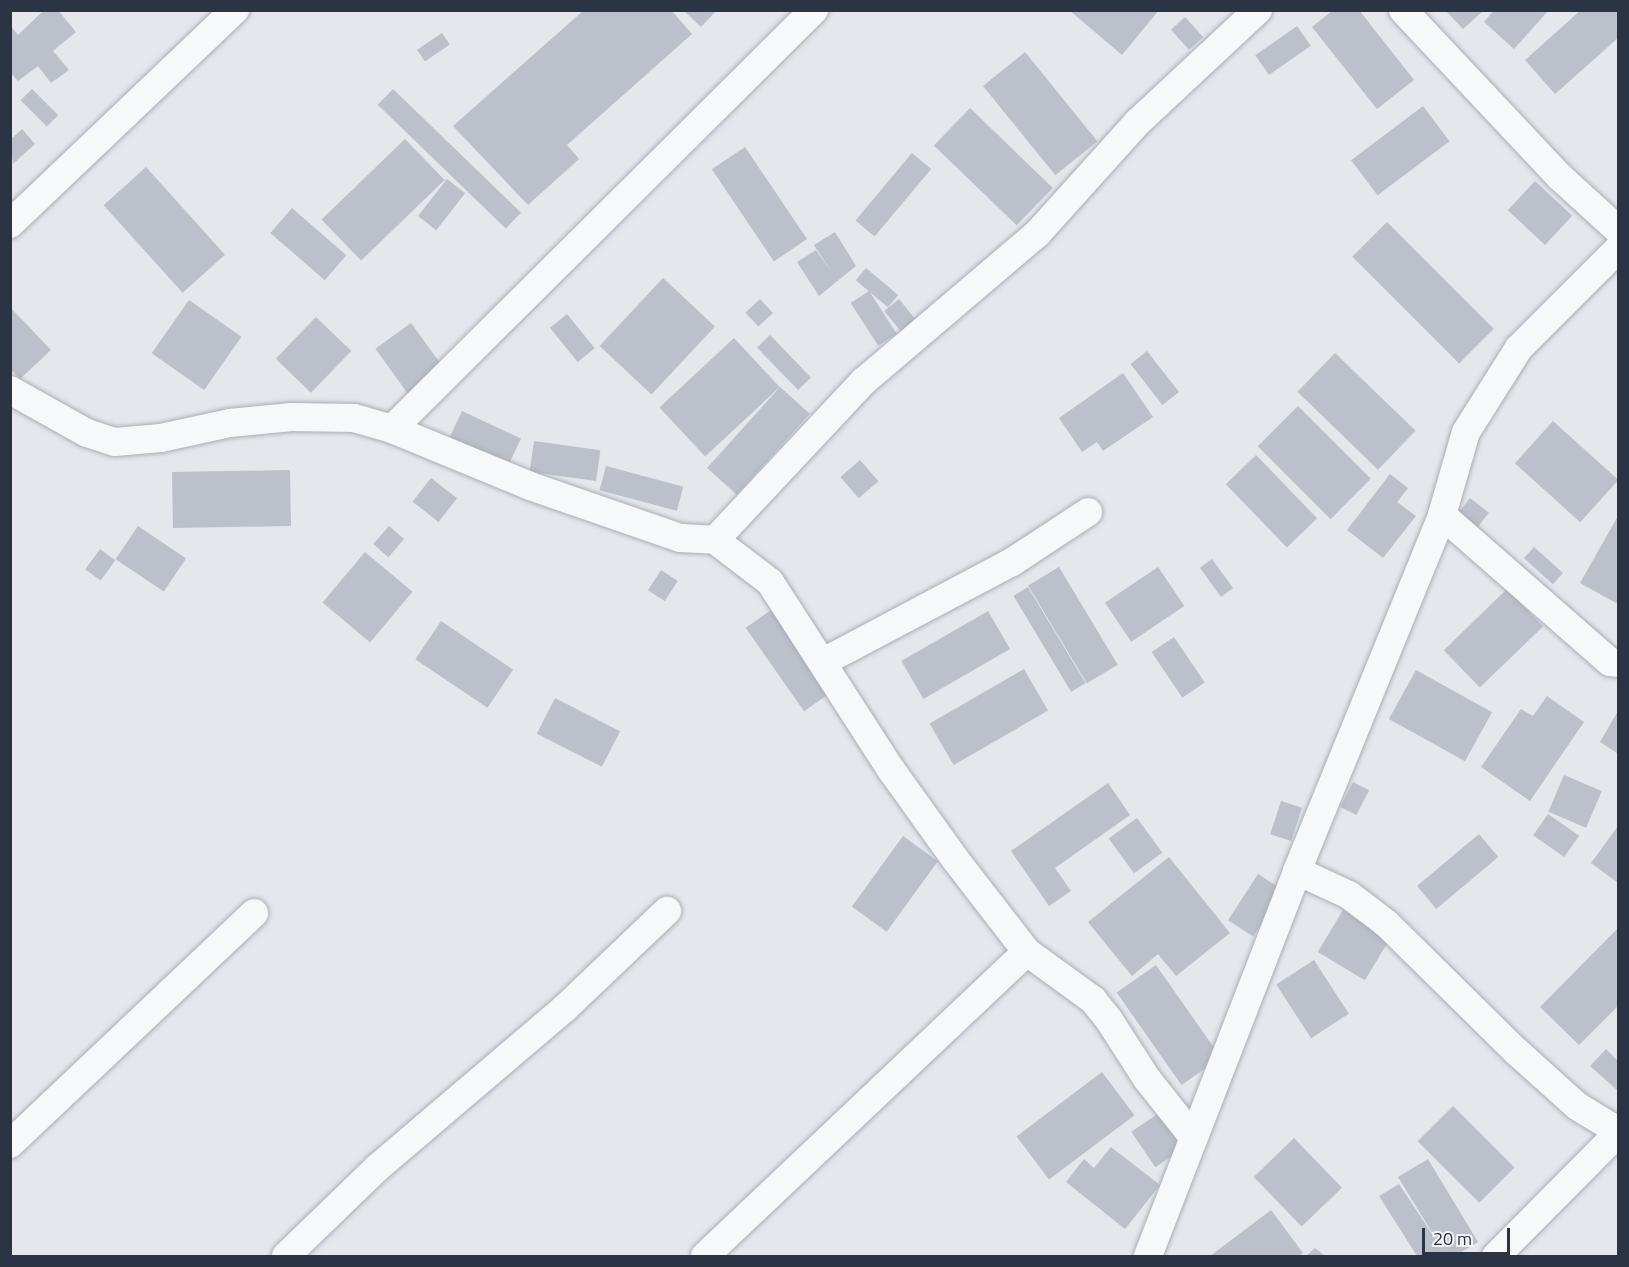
<!DOCTYPE html>
<style>
body{margin:0}
#map{position:relative;width:1629px;height:1267px;overflow:hidden;background:#e4e7ec;font-family:"Titillium Web",sans-serif}
div>[style]{position:absolute}
[style*='--x']{left:calc(var(--x)*1px);top:calc(var(--y)*1px);width:calc(var(--w)*1px);rotate:calc(var(--a)*1deg)}
.building>*{inset:0;background:#bbc0ca;transform-origin:0 0}
.roads{filter:drop-shadow(0 0 2px #a9aeb7) drop-shadow(0 0 2px #a9aeb7)}
.minor>*{height:28px;margin:-14px;padding:0 14px;transform-origin:14px;border-radius:14px;background:#f7f8fa}
span{translate:-50% -50%;white-space:nowrap;text-align:center;line-height:1.15;-webkit-text-stroke:5px #f4f6f9;paint-order:stroke}
.frame{position:absolute;inset:0;border:12px solid #2b3445;pointer-events:none}
.scale{position:absolute;left:1422px;top:1228px;width:88px;height:27px;box-sizing:border-box;border:3px solid #2b3445;border-top:0;padding-left:8px;font-size:18px;line-height:21px;white-space:nowrap;color:#2b3445;-webkit-text-stroke:4px #f4f6f9;paint-order:stroke}
</style>
<div id="map">
<div class="building">
<i style="clip-path:polygon(44px 10px,58px 10px,76px 32px,53px 51px,69px 70px,51px 83px,38px 66px,18px 81px,10px 72px,10px 25px,18px 35px)"></i>
<i style="clip-path:polygon(584px 10px,671px 10px,692px 34px,567px 145px,579px 159px,528px 205px,453px 126px)"></i>
<i style="clip-path:polygon(683px 10px,717px 10px,701px 27px)"></i>
<i style="clip-path:polygon(1069px 10px,1159px 10px,1122px 55px)"></i>
<i style="clip-path:polygon(1333px 10px,1359px 10px,1414px 80px,1377px 109px,1312px 27px)"></i>
<i style="clip-path:polygon(1445px 10px,1484px 10px,1463px 29px)"></i>
<i style="clip-path:polygon(1494px 10px,1549px 10px,1514px 49px,1484px 22px)"></i>
<i style="clip-path:polygon(1581px 10px,1617px 10px,1618px 38px,1555px 94px,1525px 60px)"></i>
<i style="left:1185px;top:17px;width:27px;height:19px;rotate:48deg"></i>
<i style="left:1297px;top:26px;width:24px;height:51px;rotate:55deg"></i>
<i style="left:442px;top:33px;width:14px;height:30px;rotate:56deg"></i>
<i style="left:1025px;top:52px;width:115px;height:54px;rotate:51deg"></i>
<i style="left:32px;top:89px;width:37px;height:16px;rotate:45deg"></i>
<i style="left:393px;top:89px;width:178px;height:22px;rotate:44deg"></i>
<i style="left:1423px;top:106px;width:44px;height:90px;rotate:53deg"></i>
<i style="left:970px;top:108px;width:115px;height:52px;rotate:44deg"></i>
<i style="clip-path:polygon(22px 129px,35px 144px,13px 164px,10px 140px)"></i>
<i style="left:405px;top:139px;width:57px;height:116px;rotate:46deg"></i>
<i style="left:745px;top:147px;width:111px;height:40px;rotate:56deg"></i>
<i style="left:912px;top:153px;width:25px;height:88px;rotate:40deg"></i>
<i style="left:146px;top:167px;width:118px;height:57px;rotate:48deg"></i>
<i style="left:447px;top:179px;width:23px;height:47px;rotate:38deg"></i>
<i style="left:1535px;top:181px;width:51px;height:40px;rotate:43deg"></i>
<i style="left:292px;top:208px;width:72px;height:33px;rotate:41deg"></i>
<i style="left:1387px;top:222px;width:151px;height:49px;rotate:45deg"></i>
<i style="clip-path:polygon(835px 232px,856px 266px,819px 296px,797px 262px,816px 250px,833px 274px,814px 245px)"></i>
<i style="left:866px;top:268px;width:42px;height:16px;rotate:40deg"></i>
<i style="left:663px;top:278px;width:71px;height:93px;rotate:43deg"></i>
<i style="left:869px;top:291px;width:51px;height:22px;rotate:57deg"></i>
<i style="left:760px;top:299px;width:19px;height:20px;rotate:47deg"></i>
<i style="left:899px;top:299px;width:28px;height:19px;rotate:51deg"></i>
<i style="left:189px;top:300px;width:64px;height:65px;rotate:35deg"></i>
<i style="clip-path:polygon(10px 307px,51px 350px,20px 379px,10px 369px)"></i>
<i style="left:567px;top:314px;width:44px;height:22px;rotate:51deg"></i>
<i style="left:316px;top:317px;width:49px;height:58px;rotate:44deg"></i>
<i style="left:411px;top:323px;width:56px;height:44px;rotate:54deg"></i>
<i style="left:770px;top:335px;width:59px;height:18px;rotate:46deg"></i>
<i style="left:734px;top:338px;width:67px;height:102px;rotate:47deg"></i>
<i style="left:1147px;top:351px;width:52px;height:21px;rotate:52deg"></i>
<i style="left:1335px;top:353px;width:112px;height:54px;rotate:44deg"></i>
<i style="clip-path:polygon(1123px 373px,1153px 417px,1103px 451px,1097px 442px,1082px 452px,1059px 418px)"></i>
<i style="left:780px;top:387px;width:40px;height:109px;rotate:42deg"></i>
<i style="left:1298px;top:406px;width:103px;height:57px;rotate:45deg"></i>
<i style="left:462px;top:411px;width:65px;height:29px;rotate:25deg"></i>
<i style="left:1553px;top:421px;width:88px;height:57px;rotate:42deg"></i>
<i style="left:534px;top:441px;width:67px;height:31px;rotate:8deg"></i>
<i style="left:1256px;top:455px;width:88px;height:42px;rotate:46deg"></i>
<i style="left:860px;top:460px;width:28px;height:26px;rotate:49deg"></i>
<i style="left:606px;top:466px;width:80px;height:25px;rotate:15deg"></i>
<i style="left:290px;top:470px;width:56px;height:118px;rotate:89deg"></i>
<i style="clip-path:polygon(1390px 474px,1408px 488px,1397px 502px,1416px 516px,1383px 558px,1347px 530px)"></i>
<i style="left:431px;top:478px;width:33px;height:30px;rotate:38deg"></i>
<i style="left:1470px;top:498px;width:24px;height:20px;rotate:38deg"></i>
<i style="clip-path:polygon(1618px 516px,1618px 604px,1580px 583px)"></i>
<i style="left:138px;top:526px;width:58px;height:40px;rotate:34deg"></i>
<i style="left:389px;top:526px;width:20px;height:24px;rotate:41deg"></i>
<i style="left:1534px;top:547px;width:39px;height:15px;rotate:42deg"></i>
<i style="left:100px;top:549px;width:19px;height:25px;rotate:36deg"></i>
<i style="left:365px;top:552px;width:62px;height:66px;rotate:40deg"></i>
<i style="left:1212px;top:559px;width:36px;height:15px;rotate:54deg"></i>
<i style="left:1059px;top:567px;width:114px;height:36px;rotate:59deg"></i>
<i style="left:1158px;top:567px;width:47px;height:64px;rotate:56deg"></i>
<i style="left:661px;top:570px;width:20px;height:24px;rotate:33deg"></i>
<i style="left:1028px;top:587px;width:112px;height:17px;rotate:59deg"></i>
<i style="left:1507px;top:589px;width:52px;height:88px;rotate:46deg"></i>
<i style="left:771px;top:610px;width:102px;height:31px;rotate:55deg"></i>
<i style="left:988px;top:611px;width:44px;height:100px;rotate:60deg"></i>
<i style="left:441px;top:621px;width:87px;height:46px;rotate:34deg"></i>
<i style="left:1174px;top:637px;width:55px;height:27px;rotate:56deg"></i>
<i style="left:1024px;top:669px;width:48px;height:109px;rotate:60deg"></i>
<i style="left:1416px;top:670px;width:87px;height:56px;rotate:29deg"></i>
<i style="clip-path:polygon(1547px 696px,1584px 722px,1530px 801px,1481px 767px,1521px 709px,1533px 716px)"></i>
<i style="left:555px;top:698px;width:73px;height:40px;rotate:27deg"></i>
<i style="clip-path:polygon(1618px 711px,1618px 751px,1617px 753px,1600px 742px)"></i>
<i style="left:1564px;top:775px;width:41px;height:40px;rotate:23deg"></i>
<i style="left:1353px;top:782px;width:18px;height:28px;rotate:27deg"></i>
<i style="clip-path:polygon(1108px 783px,1130px 815px,1055px 868px,1071px 891px,1049px 906px,1011px 851px)"></i>
<i style="left:1281px;top:801px;width:22px;height:35px;rotate:18deg"></i>
<i style="left:1548px;top:814px;width:38px;height:26px;rotate:35deg"></i>
<i style="left:1137px;top:818px;width:43px;height:35px;rotate:54deg"></i>
<i style="clip-path:polygon(1618px 826px,1618px 883px,1591px 863px)"></i>
<i style="left:1479px;top:834px;width:30px;height:81px;rotate:50deg"></i>
<i style="left:903px;top:836px;width:43px;height:87px;rotate:36deg"></i>
<i style="clip-path:polygon(1169px 857px,1230px 933px,1176px 976px,1158px 954px,1132px 976px,1088px 922px)"></i>
<i style="left:1258px;top:874px;width:30px;height:55px;rotate:33deg"></i>
<i style="left:1343px;top:910px;width:55px;height:49px;rotate:31deg"></i>
<i style="clip-path:polygon(1618px 928px,1618px 1006px,1579px 1045px,1540px 1007px)"></i>
<i style="left:1314px;top:960px;width:64px;height:45px;rotate:57deg"></i>
<i style="left:1156px;top:965px;width:113px;height:48px;rotate:55deg"></i>
<i style="clip-path:polygon(1606px 1049px,1618px 1061px,1618px 1091px,1590px 1066px)"></i>
<i style="left:1102px;top:1072px;width:54px;height:107px;rotate:53deg"></i>
<i style="left:1453px;top:1106px;width:87px;height:50px;rotate:45deg"></i>
<i style="left:1162px;top:1111px;width:43px;height:37px;rotate:56deg"></i>
<i style="left:1294px;top:1138px;width:69px;height:56px;rotate:46deg"></i>
<i style="clip-path:polygon(1111px 1147px,1160px 1185px,1125px 1229px,1066px 1182px,1084px 1159px,1094px 1168px)"></i>
<i style="clip-path:polygon(1428px 1159px,1478px 1242px,1455px 1256px,1417px 1256px,1379px 1196px,1399px 1184px,1444px 1252px,1398px 1177px)"></i>
<i style="clip-path:polygon(1271px 1210px,1303px 1253px,1298px 1256px,1210px 1256px)"></i>
<i style="clip-path:polygon(1315px 1248px,1325px 1256px,1306px 1256px)"></i>
</div>
<div class="roads">
<div class="minor">
<i style="--x:1403;--y:10;--w:229;--a:46.8"></i>
<i style="--x:1560;--y:177;--w:79;--a:42.4"></i>
<i style="--x:10;--y:224;--w:311;--a:-43.6"></i>
<i style="--x:10;--y:390;--w:88;--a:29.2"></i>
<i style="--x:87;--y:433;--w:29;--a:18"></i>
<i style="--x:115;--y:442;--w:46;--a:-5"></i>
<i style="--x:161;--y:438;--w:71;--a:-12.3"></i>
<i style="--x:230;--y:423;--w:62;--a:-5.5"></i>
<i style="--x:292;--y:417;--w:62;--a:0.9"></i>
<i style="--x:354;--y:418;--w:40;--a:16"></i>
<i style="--x:392;--y:429;--w:149;--a:22.4"></i>
<i style="--x:530;--y:486;--w:159;--a:19.1"></i>
<i style="--x:680;--y:538;--w:35;--a:3"></i>
<i style="--x:715;--y:540;--w:69;--a:37.4"></i>
<i style="--x:770;--y:582;--w:225;--a:57.2"></i>
<i style="--x:892;--y:771;--w:108;--a:54.4"></i>
<i style="--x:955;--y:859;--w:118;--a:52.3"></i>
<i style="--x:1027;--y:952;--w:82;--a:36"></i>
<i style="--x:1093;--y:1000;--w:26;--a:51"></i>
<i style="--x:1109;--y:1020;--w:70;--a:57.2"></i>
<i style="--x:1147;--y:1079;--w:75;--a:51.5"></i>
<i style="--x:392;--y:429;--w:595;--a:-44.8"></i>
<i style="--x:1442;--y:515;--w:223;--a:41.2"></i>
<i style="--x:1610;--y:662;--w:8;--a:7"></i>
<i style="--x:715;--y:540;--w:218;--a:-46.9"></i>
<i style="--x:864;--y:381;--w:227;--a:-40.4"></i>
<i style="--x:1037;--y:234;--w:151;--a:-48"></i>
<i style="--x:1138;--y:122;--w:164;--a:-43"></i>
<i style="--x:823;--y:662;--w:214;--a:-27.9"></i>
<i style="--x:1012;--y:562;--w:91;--a:-33.3"></i>
<i style="--x:1297;--y:871;--w:57;--a:24.8"></i>
<i style="--x:1349;--y:895;--w:48;--a:37.3"></i>
<i style="--x:1387;--y:924;--w:182;--a:44.6"></i>
<i style="--x:1517;--y:1052;--w:81;--a:42"></i>
<i style="--x:1577;--y:1106;--w:48;--a:31.4"></i>
<i style="--x:10;--y:1144;--w:336;--a:-43.4"></i>
<i style="--x:286;--y:1256;--w:127;--a:-44"></i>
<i style="--x:377;--y:1168;--w:247;--a:-40.4"></i>
<i style="--x:565;--y:1008;--w:141;--a:-43.6"></i>
<i style="--x:705;--y:1256;--w:443;--a:-43.4"></i>
<i style="--x:1148;--y:1256;--w:413;--a:-68.8"></i>
<i style="--x:1297;--y:871;--w:384;--a:-67.8"></i>
<i style="--x:1442;--y:515;--w:86;--a:-73.9"></i>
<i style="--x:1466;--y:432;--w:99;--a:-57.8"></i>
<i style="--x:1519;--y:348;--w:140;--a:-45"></i>
<i style="--x:1496;--y:1256;--w:173;--a:-45.2"></i>
</div>
</div>
<div class="frame"></div>
<div class="scale">20 m</div>
</div>
